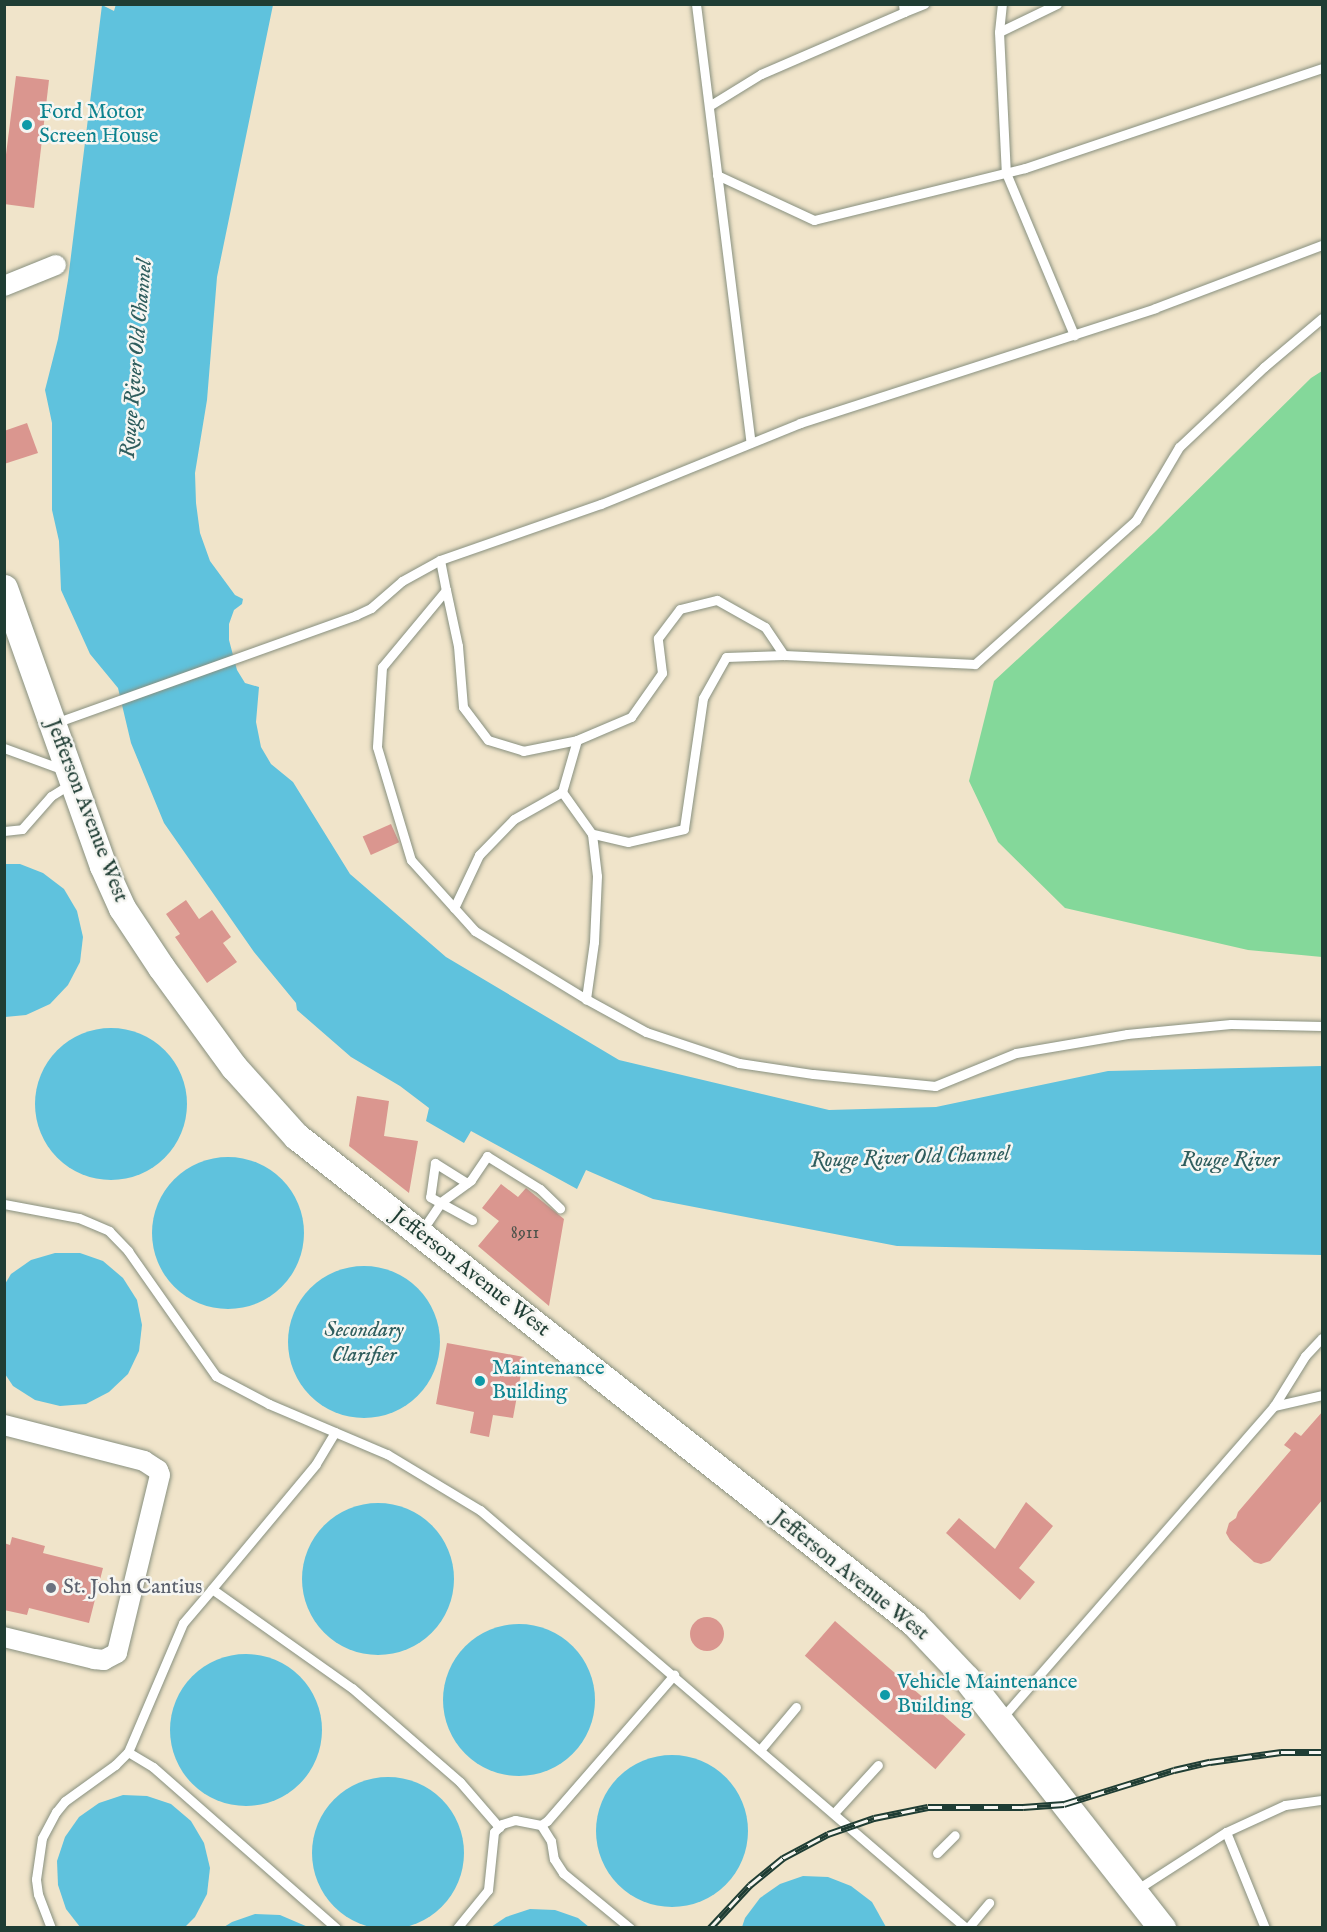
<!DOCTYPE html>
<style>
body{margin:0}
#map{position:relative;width:1327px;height:1932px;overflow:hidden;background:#f0e4ca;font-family:"IM FELL English",serif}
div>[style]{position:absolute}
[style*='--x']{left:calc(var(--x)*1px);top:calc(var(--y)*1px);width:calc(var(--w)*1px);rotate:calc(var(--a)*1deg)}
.green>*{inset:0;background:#84d89a}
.water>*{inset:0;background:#5fc2dd}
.round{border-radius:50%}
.building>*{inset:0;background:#da968f;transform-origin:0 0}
.roads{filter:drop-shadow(0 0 2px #88907f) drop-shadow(0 0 2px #88907f)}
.service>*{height:9px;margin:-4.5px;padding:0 4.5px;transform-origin:4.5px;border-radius:4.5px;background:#fff}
.minor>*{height:20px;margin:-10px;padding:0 10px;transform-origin:10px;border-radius:10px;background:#fff}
.secondary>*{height:27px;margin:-13.5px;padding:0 13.5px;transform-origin:13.5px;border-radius:13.5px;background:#fff}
.rail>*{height:7px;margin-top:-3.5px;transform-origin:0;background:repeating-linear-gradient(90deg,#f6f6f2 0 14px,#1f3d34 0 28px);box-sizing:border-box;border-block:2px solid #1f3d34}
.dots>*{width:16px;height:16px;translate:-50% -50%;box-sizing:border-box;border:3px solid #f6f6f2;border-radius:50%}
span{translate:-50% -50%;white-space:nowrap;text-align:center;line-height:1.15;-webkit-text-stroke:5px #f6f6f2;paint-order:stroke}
.number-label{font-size:18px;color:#4e534b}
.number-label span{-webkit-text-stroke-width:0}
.culture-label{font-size:21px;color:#0d838f}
.left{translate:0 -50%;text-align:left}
.street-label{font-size:21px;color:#1f3d34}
.worship-label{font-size:21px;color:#5b616d}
.water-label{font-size:22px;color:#2f5e5e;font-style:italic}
.frame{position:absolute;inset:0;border:6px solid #1f3d34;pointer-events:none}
</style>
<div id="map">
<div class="green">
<i style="clip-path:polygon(1322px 371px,1322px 957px,1248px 950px,1065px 908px,998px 842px,969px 781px,994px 681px,1155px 532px,1311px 378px)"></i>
</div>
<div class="water">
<i style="clip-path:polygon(116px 4px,273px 5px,217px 277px,207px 400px,195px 473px,196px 503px,200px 533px,210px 561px,235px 595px,243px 599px,242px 604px,234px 610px,229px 624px,229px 640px,237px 670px,245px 683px,259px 687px,256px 722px,261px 747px,271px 764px,293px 782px,350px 874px,446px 957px,619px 1060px,829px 1110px,936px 1107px,1108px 1071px,1322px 1066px,1322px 1255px,897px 1246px,653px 1199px,586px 1170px,577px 1189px,471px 1131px,464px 1143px,426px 1121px,429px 1108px,400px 1086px,351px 1057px,297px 1010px,296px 1003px,254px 952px,164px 823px,131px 743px,118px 688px,90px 654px,61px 590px,59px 541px,52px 510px,52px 423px,45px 390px,58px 339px,68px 280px,102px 5px,114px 11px)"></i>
<i style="clip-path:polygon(5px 864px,20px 864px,43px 873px,64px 889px,77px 911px,83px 937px,80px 962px,68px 985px,50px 1004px,26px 1015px,5px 1017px)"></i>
<i class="round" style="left:35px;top:1028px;width:152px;height:152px"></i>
<i class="round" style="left:152px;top:1157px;width:152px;height:152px"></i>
<i style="clip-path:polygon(55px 1253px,80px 1253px,103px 1261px,123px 1278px,137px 1300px,142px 1325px,139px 1351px,128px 1374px,109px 1392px,86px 1404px,60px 1406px,35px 1400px,13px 1386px,5px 1374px,5px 1284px,11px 1274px,31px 1260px)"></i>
<i class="round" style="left:288px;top:1266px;width:152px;height:152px"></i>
<i class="round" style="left:302px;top:1503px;width:152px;height:152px"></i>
<i class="round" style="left:443px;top:1624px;width:152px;height:152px"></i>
<i class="round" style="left:170px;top:1654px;width:152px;height:152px"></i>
<i class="round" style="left:596px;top:1755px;width:152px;height:152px"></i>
<i class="round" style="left:312px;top:1777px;width:152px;height:152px"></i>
<i style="clip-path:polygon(123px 1795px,147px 1796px,171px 1804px,191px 1821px,204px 1843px,210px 1868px,207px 1894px,195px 1917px,185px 1927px,80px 1927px,66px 1909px,58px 1885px,57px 1861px,65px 1837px,79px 1817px,99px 1803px)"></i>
<i style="clip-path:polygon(803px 1876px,828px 1877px,851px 1886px,872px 1902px,886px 1927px,742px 1927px,745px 1918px,760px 1898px,780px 1884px)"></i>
<i style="clip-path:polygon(530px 1909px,555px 1910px,578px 1918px,589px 1927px,491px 1927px,506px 1917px)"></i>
<i style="clip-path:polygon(255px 1914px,280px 1915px,308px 1927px,224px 1927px,232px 1922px)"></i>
</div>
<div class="building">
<i style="clip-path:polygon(16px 76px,49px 80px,34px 208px,4px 204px,4px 170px)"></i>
<i style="clip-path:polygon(27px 423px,38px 453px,4px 464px,4px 431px)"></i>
<i style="left:391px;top:824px;width:20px;height:31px;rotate:66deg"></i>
<i style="clip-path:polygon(186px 900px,199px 919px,212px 910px,231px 937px,223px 943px,237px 962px,207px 983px,175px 937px,180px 934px,166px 914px)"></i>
<i style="clip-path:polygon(357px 1096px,389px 1101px,384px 1136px,418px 1141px,409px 1193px,349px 1146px)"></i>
<i style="clip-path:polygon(501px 1184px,518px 1197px,526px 1188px,564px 1219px,549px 1306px,478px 1246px,499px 1221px,482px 1208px)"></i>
<i style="clip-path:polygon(447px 1343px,524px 1357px,513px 1418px,493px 1415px,489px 1437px,470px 1433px,474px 1412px,436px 1404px)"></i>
<i style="clip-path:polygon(1323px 1411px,1323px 1499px,1270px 1561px,1261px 1564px,1254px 1562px,1230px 1540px,1226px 1533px,1229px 1523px,1236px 1518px,1238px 1512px,1291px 1450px,1284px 1445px,1295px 1432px,1301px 1436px)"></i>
<i style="clip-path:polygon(1026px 1502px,1053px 1526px,1019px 1568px,1035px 1582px,1020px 1600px,946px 1533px,959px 1518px,995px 1549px)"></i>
<i style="clip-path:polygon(12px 1537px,45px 1546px,43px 1553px,103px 1568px,89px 1623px,29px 1608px,27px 1615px,4px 1610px,4px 1543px,10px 1545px)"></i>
<i class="round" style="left:690px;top:1617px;width:34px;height:34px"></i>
<i style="left:835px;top:1621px;width:173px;height:46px;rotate:41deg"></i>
</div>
<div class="roads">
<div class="service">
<i style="--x:696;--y:4;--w:442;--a:82.9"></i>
<i style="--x:903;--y:4;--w:8;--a:83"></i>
<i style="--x:904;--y:12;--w:22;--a:-22"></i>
<i style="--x:1057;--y:4;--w:64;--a:154.2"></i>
<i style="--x:999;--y:32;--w:141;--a:87.2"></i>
<i style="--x:1006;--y:173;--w:176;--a:67.2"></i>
<i style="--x:999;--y:32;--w:28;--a:-84"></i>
<i style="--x:709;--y:106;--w:61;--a:-31.6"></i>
<i style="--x:761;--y:74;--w:156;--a:-23.4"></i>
<i style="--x:717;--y:175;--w:107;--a:24.9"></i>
<i style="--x:814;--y:220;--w:217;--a:-13.8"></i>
<i style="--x:1025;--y:168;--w:313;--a:-18.6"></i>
<i style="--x:1322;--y:318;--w:76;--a:139.8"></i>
<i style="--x:1264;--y:367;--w:117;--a:136.7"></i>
<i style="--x:1179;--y:447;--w:85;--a:120.5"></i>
<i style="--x:1136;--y:520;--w:216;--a:138.2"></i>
<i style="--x:975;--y:664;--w:191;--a:-177.3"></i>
<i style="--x:784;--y:655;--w:58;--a:178"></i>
<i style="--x:726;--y:657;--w:47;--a:119.3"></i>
<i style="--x:703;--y:698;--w:132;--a:98.3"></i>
<i style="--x:684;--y:829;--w:57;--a:166.9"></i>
<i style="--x:628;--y:842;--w:37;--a:-167"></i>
<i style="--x:592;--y:834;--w:42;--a:83.2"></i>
<i style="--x:597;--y:876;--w:66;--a:92.6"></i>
<i style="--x:594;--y:942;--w:58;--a:98"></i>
<i style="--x:586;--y:999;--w:68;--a:28.8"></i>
<i style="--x:646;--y:1032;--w:98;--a:18.4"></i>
<i style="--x:739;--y:1063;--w:75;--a:8.5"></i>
<i style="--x:813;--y:1074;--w:123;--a:5.6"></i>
<i style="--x:935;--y:1086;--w:87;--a:-22.2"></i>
<i style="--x:1016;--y:1053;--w:113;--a:-9.7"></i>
<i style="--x:1127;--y:1034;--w:104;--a:-5.5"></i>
<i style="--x:1231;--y:1024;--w:91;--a:1.3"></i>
<i style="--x:440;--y:560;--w:31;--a:79"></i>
<i style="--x:446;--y:590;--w:100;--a:129.7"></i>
<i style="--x:382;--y:667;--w:80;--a:93.6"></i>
<i style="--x:377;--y:747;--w:118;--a:73.3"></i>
<i style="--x:411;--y:860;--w:96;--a:48"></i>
<i style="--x:475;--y:931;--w:130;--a:31.5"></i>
<i style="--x:446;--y:590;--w:57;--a:77.9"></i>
<i style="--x:458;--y:646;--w:61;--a:85.3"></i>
<i style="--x:463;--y:707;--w:41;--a:52.9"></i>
<i style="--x:488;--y:740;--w:37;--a:17"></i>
<i style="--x:523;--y:751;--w:55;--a:-11.5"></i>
<i style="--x:55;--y:723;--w:320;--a:-19.7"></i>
<i style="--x:356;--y:615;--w:17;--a:-25"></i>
<i style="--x:371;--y:608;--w:41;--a:-41.1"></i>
<i style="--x:402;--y:581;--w:43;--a:-28.9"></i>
<i style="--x:440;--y:560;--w:170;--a:-19.2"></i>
<i style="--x:601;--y:504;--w:215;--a:-22.1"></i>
<i style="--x:800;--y:423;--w:373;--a:-17.9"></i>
<i style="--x:1155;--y:308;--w:178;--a:-20.7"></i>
<i style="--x:4;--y:748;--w:64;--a:20.1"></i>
<i style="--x:4;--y:831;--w:18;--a:-6"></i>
<i style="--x:22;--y:829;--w:44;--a:-48.7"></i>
<i style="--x:51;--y:796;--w:25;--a:-32"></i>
<i style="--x:592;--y:834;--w:52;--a:-125.5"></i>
<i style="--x:562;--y:792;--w:54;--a:-73.9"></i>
<i style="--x:577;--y:740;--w:59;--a:-23.1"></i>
<i style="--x:631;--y:717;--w:54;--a:-54.8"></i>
<i style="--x:662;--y:673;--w:35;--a:-97"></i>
<i style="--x:658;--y:638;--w:36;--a:-53"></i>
<i style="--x:680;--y:609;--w:38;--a:-14"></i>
<i style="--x:717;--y:600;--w:55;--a:29.4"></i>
<i style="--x:765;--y:627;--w:34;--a:56"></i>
<i style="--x:454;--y:908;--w:59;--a:-64.7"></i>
<i style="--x:479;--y:855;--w:50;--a:-45.8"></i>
<i style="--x:514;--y:819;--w:55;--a:-29.4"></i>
<i style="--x:467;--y:1183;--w:38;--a:-148"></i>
<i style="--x:435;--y:1163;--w:34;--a:98"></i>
<i style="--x:430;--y:1197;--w:48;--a:28.7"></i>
<i style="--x:4;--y:1204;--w:76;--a:10.6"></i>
<i style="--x:79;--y:1218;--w:33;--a:23"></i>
<i style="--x:109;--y:1231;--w:28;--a:46"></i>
<i style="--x:128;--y:1251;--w:153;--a:54.9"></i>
<i style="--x:216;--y:1376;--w:60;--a:27.8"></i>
<i style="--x:269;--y:1404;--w:128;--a:23"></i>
<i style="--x:387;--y:1454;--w:109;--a:31.1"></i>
<i style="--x:480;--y:1510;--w:641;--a:40.7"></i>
<i style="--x:421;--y:1232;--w:36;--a:-56"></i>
<i style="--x:441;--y:1202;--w:37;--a:-36"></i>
<i style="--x:471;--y:1180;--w:29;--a:-56"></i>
<i style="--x:487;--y:1156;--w:62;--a:31.9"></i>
<i style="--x:540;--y:1189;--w:28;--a:44"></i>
<i style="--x:1274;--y:1406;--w:49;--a:-12.9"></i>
<i style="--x:335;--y:1432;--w:37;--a:121"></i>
<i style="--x:316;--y:1464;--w:163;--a:129.8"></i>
<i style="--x:212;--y:1589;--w:171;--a:35.3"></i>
<i style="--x:352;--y:1688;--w:143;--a:41"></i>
<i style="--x:460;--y:1782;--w:60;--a:49.1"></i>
<i style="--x:1001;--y:1719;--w:415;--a:-48.9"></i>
<i style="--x:1274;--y:1406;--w:59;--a:-58.2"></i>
<i style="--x:1305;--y:1356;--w:25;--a:-47"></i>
<i style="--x:760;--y:1750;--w:56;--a:-50.1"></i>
<i style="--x:128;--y:1752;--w:29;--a:31"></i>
<i style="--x:153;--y:1767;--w:244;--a:41.3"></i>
<i style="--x:834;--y:1813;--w:65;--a:-47.5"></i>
<i style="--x:541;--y:1825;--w:19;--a:58"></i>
<i style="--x:551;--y:1841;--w:18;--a:81"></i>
<i style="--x:554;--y:1859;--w:17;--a:57"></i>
<i style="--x:563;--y:1873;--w:87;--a:39.4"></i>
<i style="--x:1226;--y:1832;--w:104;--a:67.9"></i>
<i style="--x:937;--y:1853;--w:25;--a:-45"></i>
<i style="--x:1136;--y:1890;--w:107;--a:-32.8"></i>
<i style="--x:1226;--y:1832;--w:65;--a:-24.6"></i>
<i style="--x:1285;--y:1805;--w:37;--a:-8"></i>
<i style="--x:51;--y:1928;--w:36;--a:-111"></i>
<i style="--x:38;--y:1894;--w:15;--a:-98"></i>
<i style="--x:36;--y:1879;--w:41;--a:-81.7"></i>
<i style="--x:42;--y:1838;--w:30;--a:-62"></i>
<i style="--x:56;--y:1812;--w:14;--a:-51"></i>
<i style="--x:65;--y:1801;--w:62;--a:-35.8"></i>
<i style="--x:115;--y:1765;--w:18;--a:-45"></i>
<i style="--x:128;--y:1752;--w:140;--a:-66.9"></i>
<i style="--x:183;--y:1623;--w:45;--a:-49.5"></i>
<i style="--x:457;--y:1928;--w:49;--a:-50.8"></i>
<i style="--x:488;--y:1890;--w:58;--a:-84.1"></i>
<i style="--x:494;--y:1832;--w:11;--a:-45"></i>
<i style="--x:502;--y:1824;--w:14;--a:-17"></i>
<i style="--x:515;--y:1820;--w:26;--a:11"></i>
<i style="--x:541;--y:1825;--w:7;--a:-34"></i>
<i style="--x:547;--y:1821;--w:194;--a:-49"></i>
<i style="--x:968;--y:1928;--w:33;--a:-50"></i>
</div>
<div class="minor">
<i style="--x:4;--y:286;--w:56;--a:-22"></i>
<i style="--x:4;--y:1425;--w:145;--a:14.4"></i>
<i style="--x:144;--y:1461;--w:17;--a:33"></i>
<i style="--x:158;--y:1470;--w:5;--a:68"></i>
<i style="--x:160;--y:1475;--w:183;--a:103.6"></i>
<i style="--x:117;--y:1653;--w:15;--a:152"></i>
<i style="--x:104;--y:1660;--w:10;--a:-174"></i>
<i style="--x:94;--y:1659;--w:93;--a:-166.3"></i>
</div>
<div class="secondary">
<i style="--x:4;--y:588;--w:295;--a:70.4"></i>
<i style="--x:103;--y:866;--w:46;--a:65.7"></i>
<i style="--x:122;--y:908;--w:71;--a:56.5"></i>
<i style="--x:161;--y:967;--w:124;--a:53.9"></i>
<i style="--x:234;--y:1067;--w:93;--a:48.1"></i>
<i style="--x:296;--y:1136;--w:787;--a:38.24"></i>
<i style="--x:914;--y:1623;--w:76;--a:46.6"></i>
<i style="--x:966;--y:1678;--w:318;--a:51.9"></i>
</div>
</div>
<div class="rail">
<i style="--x:710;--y:1928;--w:59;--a:-47.1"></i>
<i style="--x:750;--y:1885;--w:43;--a:-39.3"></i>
<i style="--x:783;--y:1858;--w:51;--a:-28.1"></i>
<i style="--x:828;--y:1834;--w:49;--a:-19.2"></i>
<i style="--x:874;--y:1818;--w:55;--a:-11.5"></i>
<i style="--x:928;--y:1807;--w:95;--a:0"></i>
<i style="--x:1023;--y:1807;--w:41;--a:-4.2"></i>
<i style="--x:1064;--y:1804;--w:115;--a:-17.2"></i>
<i style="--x:1174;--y:1770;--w:37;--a:-13"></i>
<i style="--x:1210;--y:1762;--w:72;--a:-8"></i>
<i style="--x:1281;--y:1752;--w:41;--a:0"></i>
</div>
<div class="dots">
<i style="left:27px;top:125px;background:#0f9aa8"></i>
<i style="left:480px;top:1381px;background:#0f9aa8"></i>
<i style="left:51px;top:1588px;background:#6b7280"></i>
<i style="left:885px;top:1695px;background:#0f9aa8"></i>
</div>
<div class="number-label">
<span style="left:525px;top:1234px">8911</span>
</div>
<div class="culture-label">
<span class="left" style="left:39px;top:125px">Ford Motor<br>Screen House</span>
<span class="left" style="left:492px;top:1381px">Maintenance<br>Building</span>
<span class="left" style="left:897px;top:1695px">Vehicle Maintenance<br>Building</span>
</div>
<div class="street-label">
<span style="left:86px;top:811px;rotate:69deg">Jefferson Avenue West</span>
<span style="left:470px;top:1273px;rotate:38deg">Jefferson Avenue West</span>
<span style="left:850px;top:1576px;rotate:39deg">Jefferson Avenue West</span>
</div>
<div class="worship-label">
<span class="left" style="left:63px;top:1588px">St. John Cantius</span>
</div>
<div class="water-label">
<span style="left:137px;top:359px;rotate:-85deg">Rouge River Old Channel</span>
<span style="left:910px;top:1158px;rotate:-2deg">Rouge River Old Channel</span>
<span style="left:1230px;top:1161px">Rouge River</span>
<span style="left:364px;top:1343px">Secondary<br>Clarifier</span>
</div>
<div class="frame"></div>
</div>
